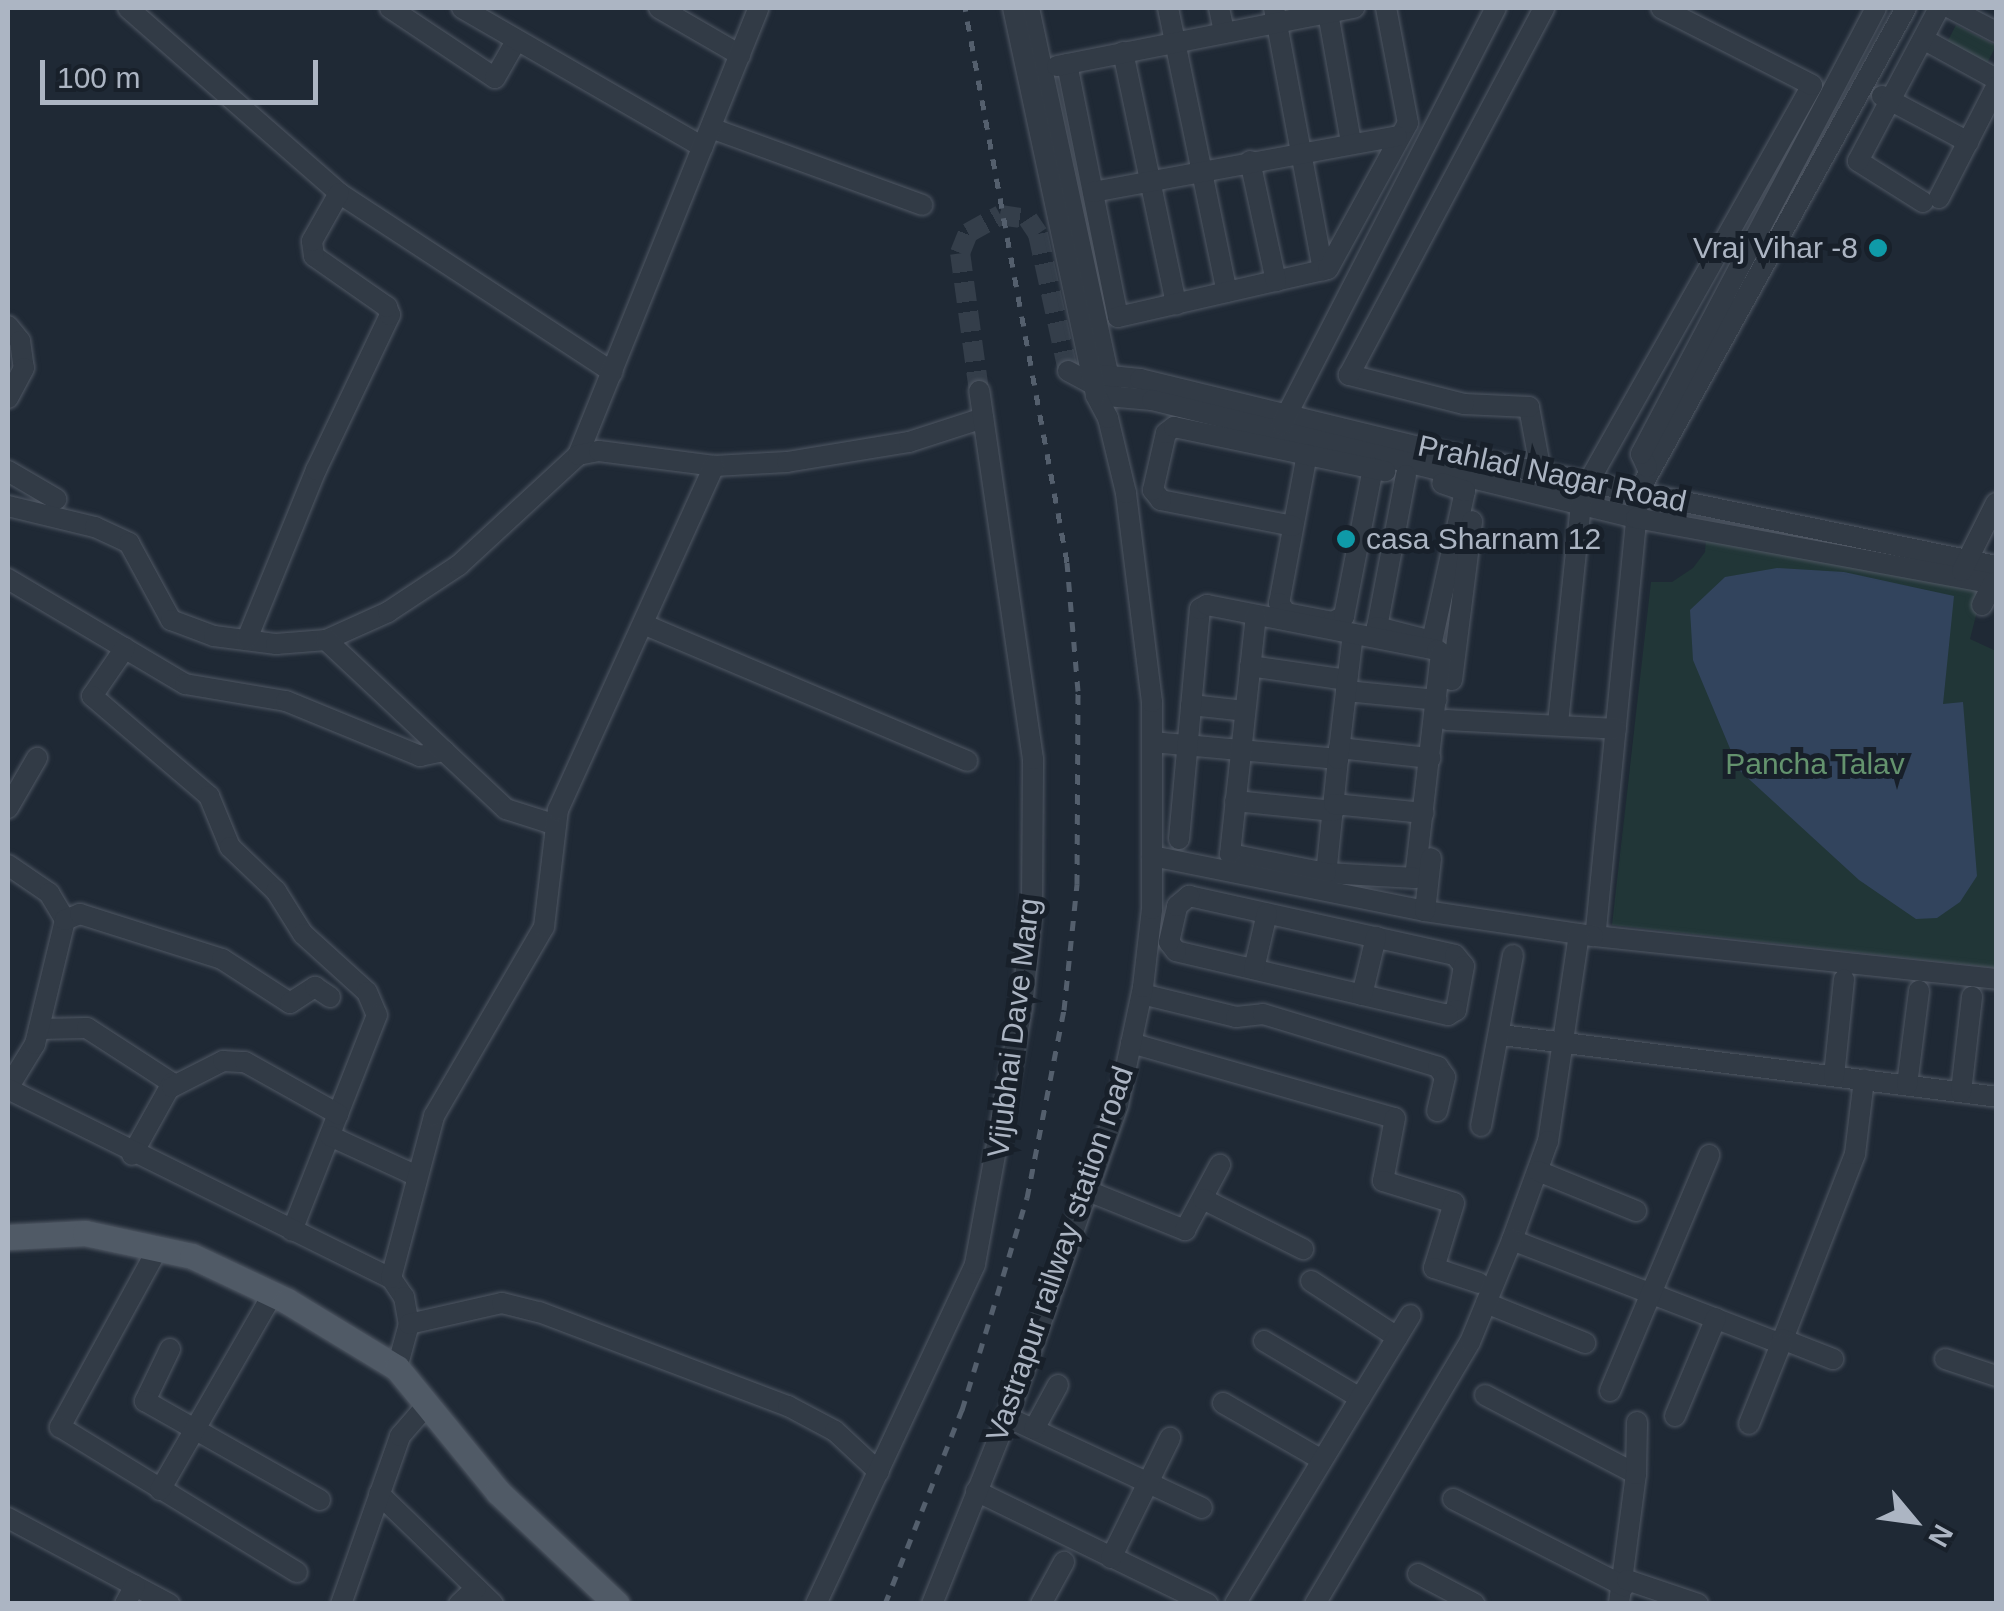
<!DOCTYPE html>
<style>
body{margin:0}
#map{position:relative;width:2004px;height:1611px;overflow:hidden;background:#1f2935;font-family:Helvetica,sans-serif}
div>[style]{position:absolute}
[style*='--x']{left:calc(var(--x)*1px);top:calc(var(--y)*1px);width:calc(var(--w)*1px);rotate:calc(var(--a)*1deg)}
.green>*{inset:0;background:#213637;transform-origin:0 0}
.water>*{inset:0;background:#32445d}
.minor-tunnel>*{height:20px;margin-top:-10px;transform-origin:0;background:repeating-linear-gradient(90deg,#343e4a 0 20px,transparent 0 30px)}
.roads{filter:drop-shadow(0 0 2px #505864) drop-shadow(0 0 2px #505864)}
.minor>*{height:20px;margin:-10px;padding:0 10px;transform-origin:10px;border-radius:10px;background:#323b46}
.major>*{height:25px;margin:-12.5px;padding:0 12.5px;transform-origin:12.5px;border-radius:12.5px;background:#505a66}
.rail>*{height:5px;margin-top:-2.5px;transform-origin:0;background:repeating-linear-gradient(90deg,#545f6d 0 10px,transparent 0 20px)}
.dots>*{width:28px;height:28px;translate:-50% -50%;box-sizing:border-box;border:5px solid #18202a;border-radius:50%}
span{translate:-50% -50%;white-space:nowrap;text-align:center;line-height:1.15;-webkit-text-stroke:10px #18202a;paint-order:stroke}
.poi-label{font-size:30px;color:#acb5c3}
.right{translate:-100% -50%;text-align:right}
.left{translate:0 -50%;text-align:left}
.street-label{font-size:30px;color:#acb5c3}
.park-label{font-size:30px;color:#64936e}
.frame{position:absolute;inset:0;border:10px solid #acb5c3;pointer-events:none}
.north{position:absolute;left:1864px;top:1471px;width:100px;height:100px;-webkit-text-stroke:8px #18202a;paint-order:stroke;rotate:119deg;font-size:28px;font-weight:700;line-height:40px;text-align:center;color:#acb5c3}
.north::after{content:'';display:block;margin:auto;width:35px;height:45px;background:#acb5c3;clip-path:polygon(50% 0,100% 100%,50% 72%,0 100%)}
.scale{position:absolute;left:40px;top:60px;width:278px;height:45px;box-sizing:border-box;border:5px solid #acb5c3;border-top:0;padding-left:12px;font-size:30px;line-height:35px;white-space:nowrap;color:#acb5c3;-webkit-text-stroke:8px #18202a;paint-order:stroke}
</style>
<div id="map">
<div class="green">
<i style="left:1956px;top:25px;width:45px;height:29px;rotate:27deg"></i>
<i style="clip-path:polygon(1707px 526px,1984px 584px,1970px 639px,1996px 651px,1996px 968px,1612px 925px,1651px 582px,1672px 582px,1693px 568px,1705px 552px)"></i>
</div>
<div class="water">
<i style="clip-path:polygon(1777px 568px,1844px 572px,1954px 596px,1943px 704px,1963px 702px,1977px 876px,1960px 902px,1937px 918px,1916px 919px,1859px 880px,1739px 770px,1693px 660px,1690px 610px,1725px 577px)"></i>
</div>
<div class="minor-tunnel">
<i style="--x:979;--y:391;--w:139;--a:-97.8"></i>
<i style="--x:960;--y:253;--w:22;--a:-68"></i>
<i style="--x:968;--y:233;--w:37;--a:-29"></i>
<i style="--x:1000;--y:215;--w:28;--a:8"></i>
<i style="--x:1028;--y:219;--w:18;--a:56"></i>
<i style="--x:1038;--y:234;--w:140;--a:77.6"></i>
</div>
<div class="roads">
<div class="minor">
<i style="--x:128;--y:8;--w:281;--a:41.2"></i>
<i style="--x:339;--y:193;--w:327;--a:33.2"></i>
<i style="--x:390;--y:8;--w:126;--a:33.7"></i>
<i style="--x:495;--y:78;--w:40;--a:-60.3"></i>
<i style="--x:462;--y:8;--w:278;--a:30"></i>
<i style="--x:659;--y:8;--w:94;--a:30.1"></i>
<i style="--x:1029;--y:8;--w:388;--a:77.8"></i>
<i style="--x:1168;--y:8;--w:290;--a:78.3"></i>
<i style="--x:1219;--y:8;--w:25;--a:78"></i>
<i style="--x:1274;--y:8;--w:267;--a:79.4"></i>
<i style="--x:1906;--y:8;--w:552;--a:118.93"></i>
<i style="--x:1639;--y:491;--w:447;--a:95.6"></i>
<i style="--x:1595;--y:936;--w:403;--a:6.1"></i>
<i style="--x:1950;--y:8;--w:52;--a:27.6"></i>
<i style="--x:1328;--y:13;--w:131;--a:79.9"></i>
<i style="--x:1923;--y:39;--w:83;--a:28.7"></i>
<i style="--x:1123;--y:52;--w:258;--a:78.1"></i>
<i style="--x:1067;--y:64;--w:258;--a:78.6"></i>
<i style="--x:1118;--y:317;--w:215;--a:-12.9"></i>
<i style="--x:1328;--y:269;--w:166;--a:-61.3"></i>
<i style="--x:1408;--y:123;--w:117;--a:-100.8"></i>
<i style="--x:1057;--y:66;--w:303;--a:-11.1"></i>
<i style="--x:1882;--y:96;--w:98;--a:28.1"></i>
<i style="--x:711;--y:128;--w:225;--a:20"></i>
<i style="--x:1250;--y:161;--w:123;--a:77.8"></i>
<i style="--x:1093;--y:192;--w:309;--a:-10.4"></i>
<i style="--x:1939;--y:198;--w:125;--a:-62.8"></i>
<i style="--x:1923;--y:202;--w:77;--a:-147.8"></i>
<i style="--x:1858;--y:161;--w:173;--a:-62.1"></i>
<i style="--x:8;--y:326;--w:19;--a:51"></i>
<i style="--x:20;--y:341;--w:27;--a:82"></i>
<i style="--x:24;--y:368;--w:34;--a:118"></i>
<i style="--x:1068;--y:371;--w:30;--a:28"></i>
<i style="--x:1091;--y:374;--w:49;--a:5.8"></i>
<i style="--x:1140;--y:379;--w:301;--a:13.7"></i>
<i style="--x:1432;--y:450;--w:576;--a:11.62"></i>
<i style="--x:1096;--y:395;--w:56;--a:5.1"></i>
<i style="--x:1152;--y:400;--w:498;--a:13.7"></i>
<i style="--x:1636;--y:518;--w:366;--a:10.4"></i>
<i style="--x:1282;--y:424;--w:468;--a:-62.8"></i>
<i style="--x:1307;--y:454;--w:152;--a:100.6"></i>
<i style="--x:1279;--y:603;--w:12;--a:55"></i>
<i style="--x:1286;--y:613;--w:48;--a:10.8"></i>
<i style="--x:1333;--y:622;--w:13;--a:-29"></i>
<i style="--x:1344;--y:616;--w:151;--a:-78.9"></i>
<i style="--x:578;--y:455;--w:482;--a:-68"></i>
<i style="--x:1647;--y:467;--w:14;--a:-115"></i>
<i style="--x:1641;--y:454;--w:504;--a:-62.21"></i>
<i style="--x:8;--y:471;--w:56;--a:30.3"></i>
<i style="--x:1541;--y:472;--w:66;--a:-100.5"></i>
<i style="--x:1529;--y:407;--w:65;--a:-177.4"></i>
<i style="--x:1464;--y:404;--w:119;--a:-165.8"></i>
<i style="--x:1349;--y:375;--w:416;--a:-62"></i>
<i style="--x:1406;--y:475;--w:155;--a:100.8"></i>
<i style="--x:1377;--y:627;--w:57;--a:14.3"></i>
<i style="--x:1432;--y:641;--w:154;--a:-77.6"></i>
<i style="--x:1465;--y:491;--w:24;--a:-161"></i>
<i style="--x:1589;--y:481;--w:454;--a:-60.6"></i>
<i style="--x:1812;--y:85;--w:169;--a:-153"></i>
<i style="--x:8;--y:506;--w:89;--a:13.6"></i>
<i style="--x:95;--y:527;--w:38;--a:25"></i>
<i style="--x:129;--y:543;--w:88;--a:61.4"></i>
<i style="--x:171;--y:620;--w:46;--a:20.4"></i>
<i style="--x:214;--y:636;--w:63;--a:7.4"></i>
<i style="--x:276;--y:644;--w:50;--a:-4.6"></i>
<i style="--x:326;--y:640;--w:68;--a:-24.3"></i>
<i style="--x:388;--y:612;--w:85;--a:-33.5"></i>
<i style="--x:459;--y:565;--w:162;--a:-42.7"></i>
<i style="--x:578;--y:455;--w:21;--a:-11"></i>
<i style="--x:599;--y:451;--w:116;--a:7.4"></i>
<i style="--x:714;--y:466;--w:73;--a:-3.1"></i>
<i style="--x:787;--y:462;--w:124;--a:-9.3"></i>
<i style="--x:909;--y:442;--w:78;--a:-18"></i>
<i style="--x:1293;--y:526;--w:135;--a:-168.9"></i>
<i style="--x:1161;--y:500;--w:13;--a:-129"></i>
<i style="--x:1153;--y:490;--w:58;--a:-77.2"></i>
<i style="--x:1166;--y:433;--w:10;--a:-37"></i>
<i style="--x:1174;--y:427;--w:216;--a:11.8"></i>
<i style="--x:1962;--y:571;--w:76;--a:-63.4"></i>
<i style="--x:8;--y:579;--w:206;--a:30.7"></i>
<i style="--x:185;--y:684;--w:102;--a:9.6"></i>
<i style="--x:286;--y:701;--w:145;--a:22.3"></i>
<i style="--x:420;--y:756;--w:25;--a:-12"></i>
<i style="--x:1982;--y:605;--w:25;--a:-63"></i>
<i style="--x:643;--y:624;--w:352;--a:22.9"></i>
<i style="--x:247;--y:639;--w:183;--a:-67.8"></i>
<i style="--x:316;--y:470;--w:172;--a:-64.5"></i>
<i style="--x:390;--y:315;--w:9;--a:-111"></i>
<i style="--x:387;--y:307;--w:89;--a:-145.1"></i>
<i style="--x:314;--y:256;--w:15;--a:-98"></i>
<i style="--x:312;--y:241;--w:55;--a:-60.6"></i>
<i style="--x:326;--y:640;--w:247;--a:43.2"></i>
<i style="--x:506;--y:809;--w:52;--a:17.7"></i>
<i style="--x:125;--y:648;--w:58;--a:124.5"></i>
<i style="--x:92;--y:696;--w:154;--a:40.5"></i>
<i style="--x:209;--y:796;--w:55;--a:67.6"></i>
<i style="--x:230;--y:847;--w:64;--a:43.7"></i>
<i style="--x:276;--y:891;--w:51;--a:57.9"></i>
<i style="--x:303;--y:934;--w:86;--a:42.2"></i>
<i style="--x:367;--y:992;--w:25;--a:67"></i>
<i style="--x:377;--y:1015;--w:232;--a:111.5"></i>
<i style="--x:1250;--y:666;--w:98;--a:8.2"></i>
<i style="--x:1452;--y:680;--w:160;--a:-82.8"></i>
<i style="--x:1346;--y:691;--w:91;--a:5.6"></i>
<i style="--x:1191;--y:705;--w:54;--a:6.3"></i>
<i style="--x:1447;--y:720;--w:169;--a:3"></i>
<i style="--x:1558;--y:723;--w:220;--a:-84"></i>
<i style="--x:1152;--y:742;--w:187;--a:5.2"></i>
<i style="--x:1338;--y:759;--w:126;--a:95.9"></i>
<i style="--x:1339;--y:748;--w:92;--a:6.3"></i>
<i style="--x:1338;--y:759;--w:126;--a:-83.2"></i>
<i style="--x:1235;--y:801;--w:99;--a:5.8"></i>
<i style="--x:1334;--y:804;--w:90;--a:5.7"></i>
<i style="--x:8;--y:808;--w:58;--a:-59.9"></i>
<i style="--x:1179;--y:839;--w:231;--a:-84.8"></i>
<i style="--x:1200;--y:609;--w:8;--a:-30"></i>
<i style="--x:1207;--y:605;--w:234;--a:11.1"></i>
<i style="--x:1437;--y:650;--w:5;--a:37"></i>
<i style="--x:1441;--y:653;--w:226;--a:96.6"></i>
<i style="--x:1415;--y:878;--w:89;--a:-176.8"></i>
<i style="--x:1326;--y:873;--w:98;--a:-168.8"></i>
<i style="--x:1230;--y:854;--w:240;--a:-83.8"></i>
<i style="--x:1152;--y:856;--w:278;--a:11.4"></i>
<i style="--x:1425;--y:911;--w:170;--a:8.5"></i>
<i style="--x:8;--y:865;--w:50;--a:34.3"></i>
<i style="--x:49;--y:893;--w:31;--a:59"></i>
<i style="--x:1189;--y:896;--w:272;--a:12.5"></i>
<i style="--x:1455;--y:955;--w:14;--a:51"></i>
<i style="--x:1464;--y:966;--w:45;--a:100.3"></i>
<i style="--x:1456;--y:1010;--w:9;--a:148"></i>
<i style="--x:1448;--y:1015;--w:279;--a:-166.8"></i>
<i style="--x:1176;--y:951;--w:11;--a:-128"></i>
<i style="--x:1169;--y:942;--w:37;--a:-77"></i>
<i style="--x:1177;--y:906;--w:16;--a:-40"></i>
<i style="--x:1425;--y:911;--w:53;--a:-83.5"></i>
<i style="--x:1579;--y:934;--w:209;--a:98.5"></i>
<i style="--x:1548;--y:1141;--w:105;--a:110"></i>
<i style="--x:1512;--y:1240;--w:288;--a:21.1"></i>
<i style="--x:1781;--y:1344;--w:204;--a:-68.7"></i>
<i style="--x:1855;--y:1154;--w:75;--a:-83.1"></i>
<i style="--x:1254;--y:969;--w:57;--a:-76.9"></i>
<i style="--x:1142;--y:994;--w:97;--a:13.7"></i>
<i style="--x:1236;--y:1017;--w:27;--a:-6"></i>
<i style="--x:1263;--y:1014;--w:183;--a:16.8"></i>
<i style="--x:1438;--y:1067;--w:12;--a:55"></i>
<i style="--x:1445;--y:1077;--w:35;--a:103"></i>
<i style="--x:1362;--y:995;--w:60;--a:-76.4"></i>
<i style="--x:39;--y:1029;--w:48;--a:-1.2"></i>
<i style="--x:87;--y:1028;--w:101;--a:32.9"></i>
<i style="--x:172;--y:1083;--w:82;--a:119.1"></i>
<i style="--x:1501;--y:1035;--w:499;--a:7.1"></i>
<i style="--x:1131;--y:1043;--w:274;--a:15.9"></i>
<i style="--x:1395;--y:1118;--w:64;--a:100.8"></i>
<i style="--x:1383;--y:1181;--w:74;--a:17.2"></i>
<i style="--x:1454;--y:1203;--w:68;--a:107.1"></i>
<i style="--x:1434;--y:1268;--w:47;--a:18.4"></i>
<i style="--x:1834;--y:1076;--w:97;--a:-84.1"></i>
<i style="--x:1907;--y:1085;--w:95;--a:-82.7"></i>
<i style="--x:172;--y:1087;--w:57;--a:-27"></i>
<i style="--x:223;--y:1061;--w:22;--a:3"></i>
<i style="--x:245;--y:1062;--w:107;--a:29.2"></i>
<i style="--x:8;--y:1088;--w:52;--a:-58.5"></i>
<i style="--x:35;--y:1044;--w:128;--a:-76.4"></i>
<i style="--x:65;--y:920;--w:16;--a:-22"></i>
<i style="--x:80;--y:914;--w:149;--a:17.6"></i>
<i style="--x:222;--y:959;--w:81;--a:32.9"></i>
<i style="--x:290;--y:1003;--w:30;--a:-33"></i>
<i style="--x:315;--y:987;--w:18;--a:34"></i>
<i style="--x:8;--y:1089;--w:427;--a:26.3"></i>
<i style="--x:391;--y:1278;--w:23;--a:56"></i>
<i style="--x:404;--y:1297;--w:27;--a:80"></i>
<i style="--x:409;--y:1324;--w:46;--a:105.3"></i>
<i style="--x:1961;--y:1092;--w:96;--a:-83.4"></i>
<i style="--x:1481;--y:1126;--w:174;--a:-79.4"></i>
<i style="--x:330;--y:1136;--w:96;--a:24.7"></i>
<i style="--x:1538;--y:1171;--w:106;--a:22.2"></i>
<i style="--x:1088;--y:1191;--w:105;--a:21.9"></i>
<i style="--x:1185;--y:1230;--w:74;--a:-61.7"></i>
<i style="--x:1203;--y:1199;--w:112;--a:26.6"></i>
<i style="--x:152;--y:1259;--w:192;--a:118.7"></i>
<i style="--x:60;--y:1427;--w:278;--a:31.5"></i>
<i style="--x:391;--y:1278;--w:168;--a:-75.1"></i>
<i style="--x:434;--y:1116;--w:219;--a:-59.8"></i>
<i style="--x:544;--y:927;--w:118;--a:-83.2"></i>
<i style="--x:558;--y:810;--w:378;--a:-65.6"></i>
<i style="--x:1311;--y:1281;--w:103;--a:33.1"></i>
<i style="--x:1486;--y:1303;--w:107;--a:22"></i>
<i style="--x:409;--y:1324;--w:95;--a:-12.7"></i>
<i style="--x:502;--y:1303;--w:38;--a:14"></i>
<i style="--x:539;--y:1312;--w:266;--a:20.7"></i>
<i style="--x:788;--y:1406;--w:53;--a:28"></i>
<i style="--x:835;--y:1431;--w:60;--a:43"></i>
<i style="--x:1782;--y:1339;--w:55;--a:21.4"></i>
<i style="--x:1264;--y:1341;--w:112;--a:30.7"></i>
<i style="--x:170;--y:1349;--w:58;--a:115.7"></i>
<i style="--x:145;--y:1401;--w:201;--a:29.5"></i>
<i style="--x:1945;--y:1359;--w:54;--a:18.4"></i>
<i style="--x:1610;--y:1391;--w:256;--a:-67.2"></i>
<i style="--x:1485;--y:1395;--w:170;--a:27.6"></i>
<i style="--x:1636;--y:1474;--w:131;--a:97.5"></i>
<i style="--x:1223;--y:1403;--w:114;--a:29.9"></i>
<i style="--x:1675;--y:1416;--w:106;--a:-67.3"></i>
<i style="--x:1007;--y:1417;--w:215;--a:25"></i>
<i style="--x:1749;--y:1424;--w:86;--a:-68.2"></i>
<i style="--x:1034;--y:1429;--w:50;--a:-61.4"></i>
<i style="--x:1636;--y:1474;--w:52;--a:-88.9"></i>
<i style="--x:160;--y:1490;--w:215;--a:-60.1"></i>
<i style="--x:976;--y:1491;--w:258;--a:26"></i>
<i style="--x:379;--y:1494;--w:158;--a:44"></i>
<i style="--x:1453;--y:1499;--w:192;--a:27"></i>
<i style="--x:8;--y:1518;--w:183;--a:28.1"></i>
<i style="--x:1111;--y:1558;--w:134;--a:-63.8"></i>
<i style="--x:1418;--y:1574;--w:64;--a:27.8"></i>
<i style="--x:1627;--y:1580;--w:75;--a:18.7"></i>
<i style="--x:125;--y:1604;--w:21;--a:-62"></i>
<i style="--x:341;--y:1604;--w:178;--a:-70.6"></i>
<i style="--x:400;--y:1436;--w:38;--a:-49"></i>
<i style="--x:459;--y:1604;--w:23;--a:-43"></i>
<i style="--x:816;--y:1604;--w:375;--a:-64.9"></i>
<i style="--x:975;--y:1264;--w:259;--a:-79.6"></i>
<i style="--x:1022;--y:1009;--w:102;--a:-84.4"></i>
<i style="--x:1032;--y:907;--w:148;--a:-89.6"></i>
<i style="--x:1033;--y:759;--w:372;--a:-98.3"></i>
<i style="--x:932;--y:1604;--w:209;--a:-68.1"></i>
<i style="--x:1010;--y:1410;--w:324;--a:-70.5"></i>
<i style="--x:1118;--y:1105;--w:121;--a:-78"></i>
<i style="--x:1143;--y:987;--w:79;--a:-83.4"></i>
<i style="--x:1152;--y:909;--w:207;--a:-90"></i>
<i style="--x:1152;--y:702;--w:211;--a:-97.1"></i>
<i style="--x:1126;--y:493;--w:77;--a:-103.5"></i>
<i style="--x:1108;--y:418;--w:26;--a:-118"></i>
<i style="--x:1096;--y:395;--w:396;--a:-102.1"></i>
<i style="--x:1041;--y:1604;--w:48;--a:-61.3"></i>
<i style="--x:1235;--y:1604;--w:338;--a:-58.7"></i>
<i style="--x:1315;--y:1604;--w:304;--a:-59.4"></i>
<i style="--x:1470;--y:1342;--w:110;--a:-67.6"></i>
</div>
<div class="major">
<i style="--x:8;--y:1237;--w:77;--a:-3"></i>
<i style="--x:85;--y:1233;--w:109;--a:12.1"></i>
<i style="--x:192;--y:1256;--w:105;--a:25.3"></i>
<i style="--x:287;--y:1301;--w:129;--a:31.3"></i>
<i style="--x:397;--y:1368;--w:160;--a:50.8"></i>
<i style="--x:498;--y:1492;--w:163;--a:43.3"></i>
</div>
</div>
<div class="rail">
<i style="--x:885;--y:1604;--w:209;--a:-68.4"></i>
<i style="--x:962;--y:1410;--w:222;--a:-73"></i>
<i style="--x:1027;--y:1198;--w:192;--a:-78.9"></i>
<i style="--x:1064;--y:1010;--w:127;--a:-84.1"></i>
<i style="--x:1077;--y:884;--w:193;--a:-89.7"></i>
<i style="--x:1078;--y:691;--w:129;--a:-94.9"></i>
<i style="--x:1067;--y:562;--w:563;--a:-100.43"></i>
</div>
<div class="dots">
<i style="left:1878px;top:248px;background:#0f9aa8"></i>
<i style="left:1346px;top:539px;background:#0f9aa8"></i>
</div>
<div class="poi-label">
<span class="right" style="left:1858px;top:248px">Vraj Vihar -8</span>
<span class="left" style="left:1366px;top:539px">casa Sharnam 12</span>
</div>
<div class="street-label">
<span style="left:1552px;top:474px;rotate:12deg">Prahlad Nagar Road</span>
<span style="left:1014px;top:1028px;rotate:-83deg">Vijubhai Dave Marg</span>
<span style="left:1060px;top:1254px;rotate:-71deg">Vastrapur railway station road</span>
</div>
<div class="park-label">
<span style="left:1815px;top:764px">Pancha Talav</span>
</div>
<div class="frame"></div>
<div class="north">N</div>
<div class="scale">100 m</div>
</div>
